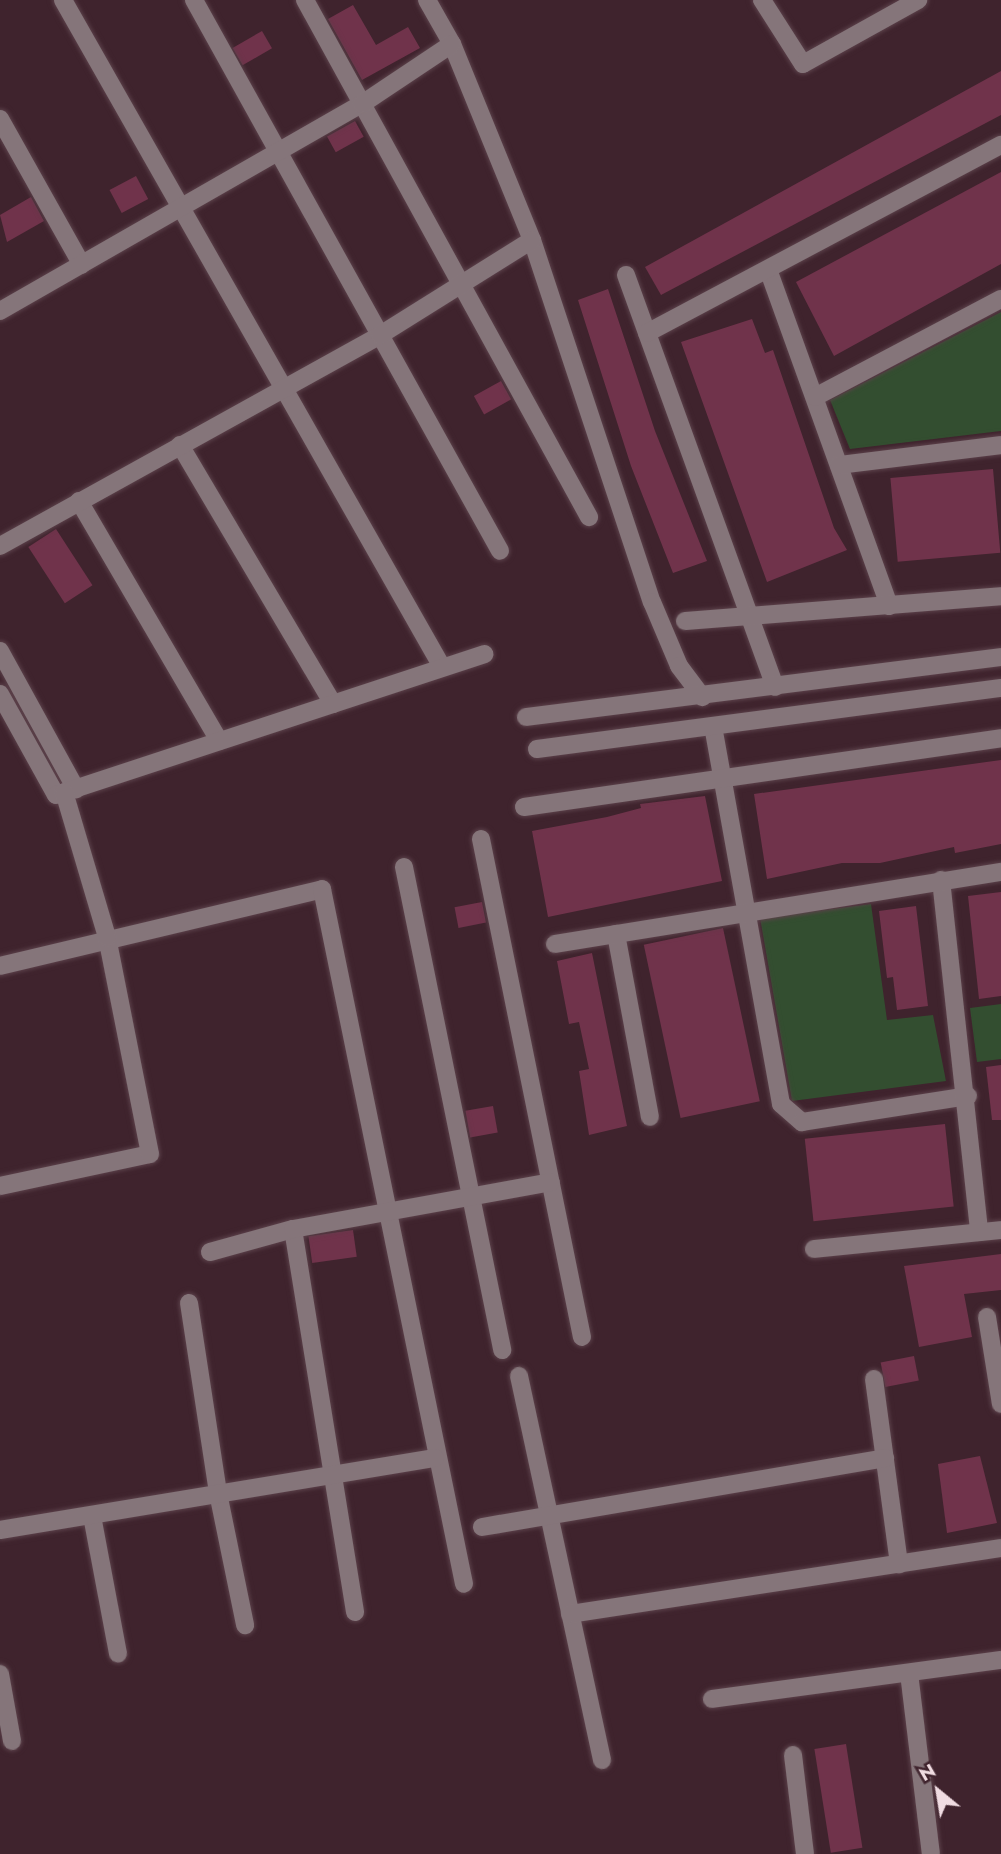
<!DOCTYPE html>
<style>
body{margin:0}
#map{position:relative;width:1001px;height:1854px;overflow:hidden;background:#3f232d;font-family:Jost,sans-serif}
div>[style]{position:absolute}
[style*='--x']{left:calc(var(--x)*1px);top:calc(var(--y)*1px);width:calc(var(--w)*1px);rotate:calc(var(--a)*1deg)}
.green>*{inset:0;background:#334e30}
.building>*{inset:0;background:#70334b;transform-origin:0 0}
.roads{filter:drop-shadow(0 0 2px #5b414a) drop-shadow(0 0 2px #5b414a)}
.minor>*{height:18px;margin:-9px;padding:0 9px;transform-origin:9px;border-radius:9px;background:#85757a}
span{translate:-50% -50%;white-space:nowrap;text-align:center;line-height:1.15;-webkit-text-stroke:5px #3f232d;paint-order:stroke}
.north{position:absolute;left:903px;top:1756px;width:70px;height:70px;-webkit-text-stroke:5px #3f232d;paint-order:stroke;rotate:330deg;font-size:19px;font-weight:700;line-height:28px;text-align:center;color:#f0dce2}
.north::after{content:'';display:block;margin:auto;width:24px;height:32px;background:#f0dce2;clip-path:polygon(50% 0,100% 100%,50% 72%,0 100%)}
</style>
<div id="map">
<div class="green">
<i style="clip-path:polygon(1001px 312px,1001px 431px,850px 449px,830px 400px)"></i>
<i style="clip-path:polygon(871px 904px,887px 1020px,933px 1015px,946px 1081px,792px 1101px,760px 918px)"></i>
<i style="clip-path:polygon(1001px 1004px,1001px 1059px,977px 1062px,970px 1008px)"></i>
</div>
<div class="building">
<i style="clip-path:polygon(353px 5px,376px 45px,408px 27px,420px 48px,362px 80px,328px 19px)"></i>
<i style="left:262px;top:31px;width:20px;height:34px;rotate:60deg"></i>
<i style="clip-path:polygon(1001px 71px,1001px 115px,661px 295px,645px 267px)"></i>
<i style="left:355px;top:121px;width:18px;height:32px;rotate:61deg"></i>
<i style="clip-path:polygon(1001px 172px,1001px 264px,834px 356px,796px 282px)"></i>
<i style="left:136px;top:176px;width:26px;height:30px;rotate:62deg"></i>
<i style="clip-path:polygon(31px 197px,44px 221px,7px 242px,0 215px)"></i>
<i style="clip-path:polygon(608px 289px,655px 431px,707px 561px,673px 573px,631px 466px,578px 300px)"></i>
<i style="clip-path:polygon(752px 319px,765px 353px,773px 350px,834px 528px,847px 550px,767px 582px,681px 342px)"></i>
<i style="left:501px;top:381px;width:21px;height:31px;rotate:61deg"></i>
<i style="left:993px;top:469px;width:84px;height:103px;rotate:85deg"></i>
<i style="left:56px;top:529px;width:67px;height:33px;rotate:57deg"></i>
<i style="clip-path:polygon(1001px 760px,1001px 844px,955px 853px,954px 847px,880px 863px,842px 863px,767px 879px,754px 794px)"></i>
<i style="clip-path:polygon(705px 796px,722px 881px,548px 917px,532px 831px,607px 817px,641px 808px,640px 804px)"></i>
<i style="clip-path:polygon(1001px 892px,1001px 996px,979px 999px,968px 896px)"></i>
<i style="left:482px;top:902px;width:21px;height:28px;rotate:79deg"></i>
<i style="clip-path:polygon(916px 906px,928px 1006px,897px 1010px,893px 977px,887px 978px,879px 911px)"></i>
<i style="left:723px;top:928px;width:177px;height:81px;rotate:78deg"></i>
<i style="clip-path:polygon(592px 953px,627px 1126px,589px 1135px,579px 1071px,589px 1069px,579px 1022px,569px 1024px,557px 961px)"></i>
<i style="clip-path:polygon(1001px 1065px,1001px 1120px,992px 1120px,986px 1067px)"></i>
<i style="left:493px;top:1106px;width:27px;height:28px;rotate:80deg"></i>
<i style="left:945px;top:1124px;width:83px;height:141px;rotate:84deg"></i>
<i style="left:353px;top:1230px;width:27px;height:45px;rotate:82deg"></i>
<i style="clip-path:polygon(1001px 1254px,1001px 1290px,964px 1294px,972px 1337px,919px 1347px,904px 1266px)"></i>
<i style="left:914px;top:1356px;width:25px;height:34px;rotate:79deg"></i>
<i style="clip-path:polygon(980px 1456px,997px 1523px,947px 1533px,938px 1464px)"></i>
<i style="left:846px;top:1744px;width:105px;height:32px;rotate:81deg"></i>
</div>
<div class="roads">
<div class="minor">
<i style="--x:63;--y:0;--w:767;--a:60.39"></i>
<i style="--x:194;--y:0;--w:630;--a:60.95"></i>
<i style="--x:305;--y:0;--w:590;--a:61.22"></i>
<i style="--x:427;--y:0;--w:51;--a:60.4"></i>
<i style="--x:452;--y:44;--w:212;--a:67.8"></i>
<i style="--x:532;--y:240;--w:381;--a:71.7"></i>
<i style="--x:652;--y:602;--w:69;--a:67.1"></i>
<i style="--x:679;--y:666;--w:39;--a:53"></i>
<i style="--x:762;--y:0;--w:76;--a:57.4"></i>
<i style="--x:803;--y:64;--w:132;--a:-29.1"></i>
<i style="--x:0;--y:119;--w:167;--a:60.7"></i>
<i style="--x:769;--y:272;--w:355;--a:70.2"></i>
<i style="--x:626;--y:275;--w:438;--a:70.1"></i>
<i style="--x:0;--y:311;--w:417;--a:-29.8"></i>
<i style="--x:362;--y:104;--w:108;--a:-33.7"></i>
<i style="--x:647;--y:333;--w:401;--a:-28"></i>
<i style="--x:815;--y:397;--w:210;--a:-27.8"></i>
<i style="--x:180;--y:445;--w:301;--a:59.4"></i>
<i style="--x:839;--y:465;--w:163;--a:-7"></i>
<i style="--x:79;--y:501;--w:278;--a:59.7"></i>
<i style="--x:0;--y:546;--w:435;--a:-29"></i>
<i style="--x:380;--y:335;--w:179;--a:-32"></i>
<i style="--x:685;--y:621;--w:317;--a:-4.5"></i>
<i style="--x:0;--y:651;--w:158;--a:61.2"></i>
<i style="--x:0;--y:694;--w:115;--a:61"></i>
<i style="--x:56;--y:795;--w:451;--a:-18.2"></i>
<i style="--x:526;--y:717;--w:479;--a:-7.2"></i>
<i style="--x:713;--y:726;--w:384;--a:79.8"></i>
<i style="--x:781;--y:1104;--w:28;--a:41"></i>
<i style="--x:802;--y:1122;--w:168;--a:-8.9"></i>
<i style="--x:537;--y:749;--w:468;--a:-7.5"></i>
<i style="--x:524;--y:807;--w:482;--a:-8.2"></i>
<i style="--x:481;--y:839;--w:508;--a:78.54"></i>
<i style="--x:404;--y:867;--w:493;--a:78.5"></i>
<i style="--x:941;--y:880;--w:354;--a:83.8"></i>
<i style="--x:616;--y:934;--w:186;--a:79.5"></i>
<i style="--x:555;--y:944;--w:452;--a:-9.2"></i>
<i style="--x:0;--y:966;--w:331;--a:-13.4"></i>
<i style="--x:322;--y:889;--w:709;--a:78.45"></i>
<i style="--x:0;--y:1186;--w:153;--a:-12"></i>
<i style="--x:150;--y:1154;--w:221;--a:-101.2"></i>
<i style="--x:107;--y:937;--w:151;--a:-106.5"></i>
<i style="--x:293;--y:1229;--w:388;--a:80.8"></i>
<i style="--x:814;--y:1249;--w:188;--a:-5.8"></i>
<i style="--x:210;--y:1252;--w:86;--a:-15.5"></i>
<i style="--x:293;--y:1229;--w:262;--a:-10.3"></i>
<i style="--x:189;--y:1303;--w:192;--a:81.3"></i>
<i style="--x:218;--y:1493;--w:135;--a:78.4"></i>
<i style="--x:987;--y:1317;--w:88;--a:80.9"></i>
<i style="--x:519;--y:1376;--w:393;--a:77.8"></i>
<i style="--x:874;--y:1379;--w:187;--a:82.3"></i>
<i style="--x:92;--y:1516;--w:140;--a:79.3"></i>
<i style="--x:482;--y:1527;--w:409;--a:-9.7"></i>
<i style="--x:0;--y:1530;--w:441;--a:-9.4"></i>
<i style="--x:570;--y:1614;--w:436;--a:-8.7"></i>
<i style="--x:909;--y:1673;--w:182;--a:83.1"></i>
<i style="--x:0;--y:1674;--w:68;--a:79.8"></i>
<i style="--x:712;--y:1699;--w:292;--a:-7.7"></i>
<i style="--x:793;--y:1755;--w:100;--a:83.1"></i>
</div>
</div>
<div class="north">N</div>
</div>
